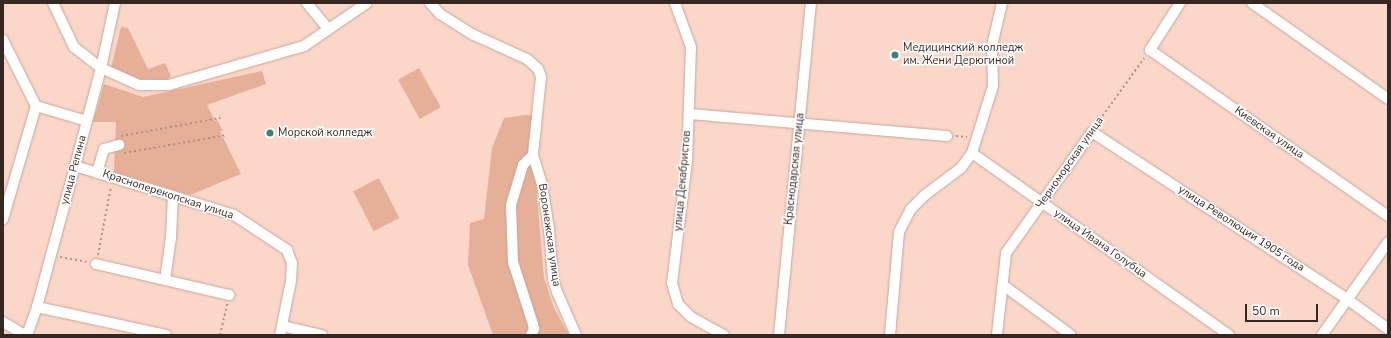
<!DOCTYPE html>
<meta charset="utf-8">
<style>
body{margin:0}
#map{position:relative;width:1391px;height:338px;overflow:hidden;background:#fad7c9;font-family:"Nunito Sans",sans-serif}
div>[style]{position:absolute}
[style*='--x']{left:calc(var(--x)*1px);top:calc(var(--y)*1px);width:calc(var(--w)*1px);rotate:calc(var(--a)*1deg)}
.green>*{inset:0;background:#e6af98;transform-origin:0 0}
.path>*{height:2px;margin-top:-1px;transform-origin:0;background:repeating-linear-gradient(90deg,#ad9388 0 2px,transparent 0 5px)}
.roads{filter:drop-shadow(0 0 1px #c6a698) drop-shadow(0 0 1px #c6a698)}
.minor>*{height:10px;margin:-5px;padding:0 5px;transform-origin:5px;border-radius:5px;background:#fff}
.dots>*{width:11px;height:11px;translate:-50% -50%;box-sizing:border-box;border:2px solid #fff;border-radius:50%}
span{translate:-50% -50%;white-space:nowrap;text-align:center;line-height:1.15;-webkit-text-stroke:3px #fff;paint-order:stroke}
.poi-label{font-size:11px;color:#352823}
.left{translate:0 -50%;text-align:left}
.street-label{font-size:11px;color:#352823}
.frame{position:absolute;inset:0;border:4px solid #352823;pointer-events:none}
.scale{position:absolute;left:1245px;top:304px;width:73px;height:18px;box-sizing:border-box;border:2px solid #352823;border-top:0;padding-left:5px;font-size:12px;line-height:14px;white-space:nowrap;color:#352823;-webkit-text-stroke:3px #fff;paint-order:stroke}
</style>
<div id="map">
<div class="green">
<i style="clip-path:polygon(121px 27px,128px 28px,148px 69px,165px 63px,171px 76px,166px 80px,139px 79px,111px 68px)"></i>
<i style="left:419px;top:68px;width:45px;height:24px;rotate:61deg"></i>
<i style="clip-path:polygon(262px 71px,266px 84px,207px 105px,215px 121px,217px 120px,223px 131px,220px 131px,241px 174px,190px 195px,114px 172px,116px 122px,93px 122px,104px 84px,143px 97px)"></i>
<i style="clip-path:polygon(526px 115px,534px 116px,537px 196px,544px 278px,554px 308px,569px 335px,493px 335px,468px 265px,470px 223px,484px 219px,492px 148px,504px 118px)"></i>
<i style="left:379px;top:178px;width:45px;height:29px;rotate:63deg"></i>
</div>
<div class="path">
<i style="--x:1097;--y:124;--w:81;--a:-54.5"></i>
<i style="--x:121;--y:136;--w:101;--a:-10.3"></i>
<i style="--x:956;--y:136;--w:11;--a:5"></i>
<i style="--x:124;--y:153;--w:104;--a:-10"></i>
<i style="--x:98;--y:255;--w:70;--a:-79.3"></i>
<i style="--x:60;--y:257;--w:27;--a:10"></i>
<i style="--x:220;--y:335;--w:32;--a:-77"></i>
</div>
<div class="roads">
<div class="minor">
<i style="--x:53;--y:3;--w:49;--a:64.5"></i>
<i style="--x:74;--y:47;--w:34;--a:38"></i>
<i style="--x:101;--y:68;--w:42;--a:24.1"></i>
<i style="--x:139;--y:85;--w:30;--a:0"></i>
<i style="--x:169;--y:85;--w:141;--a:-16.1"></i>
<i style="--x:304;--y:46;--w:76;--a:-34.3"></i>
<i style="--x:307;--y:3;--w:33;--a:51"></i>
<i style="--x:430;--y:3;--w:15;--a:48"></i>
<i style="--x:440;--y:14;--w:40;--a:32"></i>
<i style="--x:474;--y:35;--w:58;--a:24.4"></i>
<i style="--x:527;--y:59;--w:15;--a:42"></i>
<i style="--x:538;--y:69;--w:9;--a:69"></i>
<i style="--x:541;--y:77;--w:78;--a:95.9"></i>
<i style="--x:533;--y:155;--w:30;--a:73"></i>
<i style="--x:542;--y:184;--w:46;--a:81.2"></i>
<i style="--x:549;--y:229;--w:50;--a:85.4"></i>
<i style="--x:553;--y:279;--w:14;--a:73"></i>
<i style="--x:557;--y:292;--w:47;--a:66.2"></i>
<i style="--x:675;--y:3;--w:47;--a:70"></i>
<i style="--x:691;--y:47;--w:114;--a:92"></i>
<i style="--x:687;--y:161;--w:123;--a:97"></i>
<i style="--x:672;--y:283;--w:22;--a:74"></i>
<i style="--x:678;--y:304;--w:18;--a:45"></i>
<i style="--x:691;--y:317;--w:38;--a:29"></i>
<i style="--x:1180;--y:3;--w:56;--a:122.6"></i>
<i style="--x:1150;--y:50;--w:290;--a:34.9"></i>
<i style="--x:1252;--y:3;--w:166;--a:35.2"></i>
<i style="--x:3;--y:40;--w:74;--a:63.4"></i>
<i style="--x:36;--y:106;--w:53;--a:16.4"></i>
<i style="--x:689;--y:114;--w:259;--a:4.9"></i>
<i style="--x:972;--y:153;--w:315;--a:35.3"></i>
<i style="--x:75;--y:166;--w:166;--a:17.1"></i>
<i style="--x:234;--y:215;--w:64;--a:33.4"></i>
<i style="--x:287;--y:250;--w:14;--a:69"></i>
<i style="--x:292;--y:263;--w:18;--a:93"></i>
<i style="--x:291;--y:281;--w:55;--a:101.5"></i>
<i style="--x:97;--y:173;--w:25;--a:-74"></i>
<i style="--x:104;--y:149;--w:16;--a:-15"></i>
<i style="--x:3;--y:219;--w:118;--a:-73.7"></i>
<i style="--x:96;--y:264;--w:137;--a:13.1"></i>
<i style="--x:165;--y:280;--w:42;--a:-81.9"></i>
<i style="--x:171;--y:238;--w:42;--a:-87.3"></i>
<i style="--x:1003;--y:285;--w:84;--a:36.3"></i>
<i style="--x:37;--y:307;--w:132;--a:12.2"></i>
<i style="--x:3;--y:322;--w:26;--a:31"></i>
<i style="--x:282;--y:326;--w:41;--a:12.7"></i>
<i style="--x:27;--y:335;--w:30;--a:-70"></i>
<i style="--x:37;--y:307;--w:146;--a:-74.9"></i>
<i style="--x:75;--y:166;--w:101;--a:-75.1"></i>
<i style="--x:101;--y:68;--w:66;--a:-77.8"></i>
<i style="--x:531;--y:335;--w:7;--a:-63"></i>
<i style="--x:534;--y:329;--w:5;--a:-101"></i>
<i style="--x:533;--y:324;--w:65;--a:-107.9"></i>
<i style="--x:513;--y:262;--w:57;--a:-92"></i>
<i style="--x:511;--y:205;--w:42;--a:-73.3"></i>
<i style="--x:523;--y:165;--w:14;--a:-45"></i>
<i style="--x:779;--y:335;--w:334;--a:-84.5"></i>
<i style="--x:890;--y:335;--w:103;--a:-85"></i>
<i style="--x:899;--y:232;--w:25;--a:-63"></i>
<i style="--x:910;--y:210;--w:21;--a:-45"></i>
<i style="--x:925;--y:195;--w:45;--a:-36.9"></i>
<i style="--x:961;--y:168;--w:19;--a:-54"></i>
<i style="--x:972;--y:153;--w:70;--a:-72.6"></i>
<i style="--x:993;--y:86;--w:40;--a:-91.4"></i>
<i style="--x:992;--y:46;--w:44;--a:-76.9"></i>
<i style="--x:997;--y:335;--w:82;--a:-83.7"></i>
<i style="--x:1006;--y:253;--w:148;--a:-54.6"></i>
<i style="--x:1092;--y:132;--w:305;--a:33.2"></i>
<i style="--x:1347;--y:299;--w:51;--a:36.2"></i>
<i style="--x:1322;--y:335;--w:114;--a:-54.6"></i>
</div>
</div>
<div class="dots">
<i style="left:895px;top:55px;background:#3b8380"></i>
<i style="left:270px;top:133px;background:#3b8380"></i>
</div>
<div class="poi-label">
<span class="left" style="left:903px;top:55px">Медицинский колледж<br>им. Жени Дерюгиной</span>
<span class="left" style="left:278px;top:133px">Морской колледж</span>
</div>
<div class="street-label">
<span style="left:1269px;top:133px;rotate:35deg">Киевская улица</span>
<span style="left:1070px;top:163px;rotate:-55deg">Черноморская улица</span>
<span style="left:795px;top:169px;rotate:-84deg">Краснодарская улица</span>
<span style="left:74px;top:170px;rotate:-75deg">улица Репина</span>
<span style="left:683px;top:181px;rotate:-85deg">улица Декабристов</span>
<span style="left:168px;top:195px;rotate:18deg">Красноперекопская улица</span>
<span style="left:1241px;top:229px;rotate:33deg">улица Революции 1905 года</span>
<span style="left:549px;top:235px;rotate:82deg">Воронежская улица</span>
<span style="left:1100px;top:244px;rotate:35deg">улица Ивана Голубца</span>
</div>
<div class="frame"></div>
<div class="scale">50 m</div>
</div>
